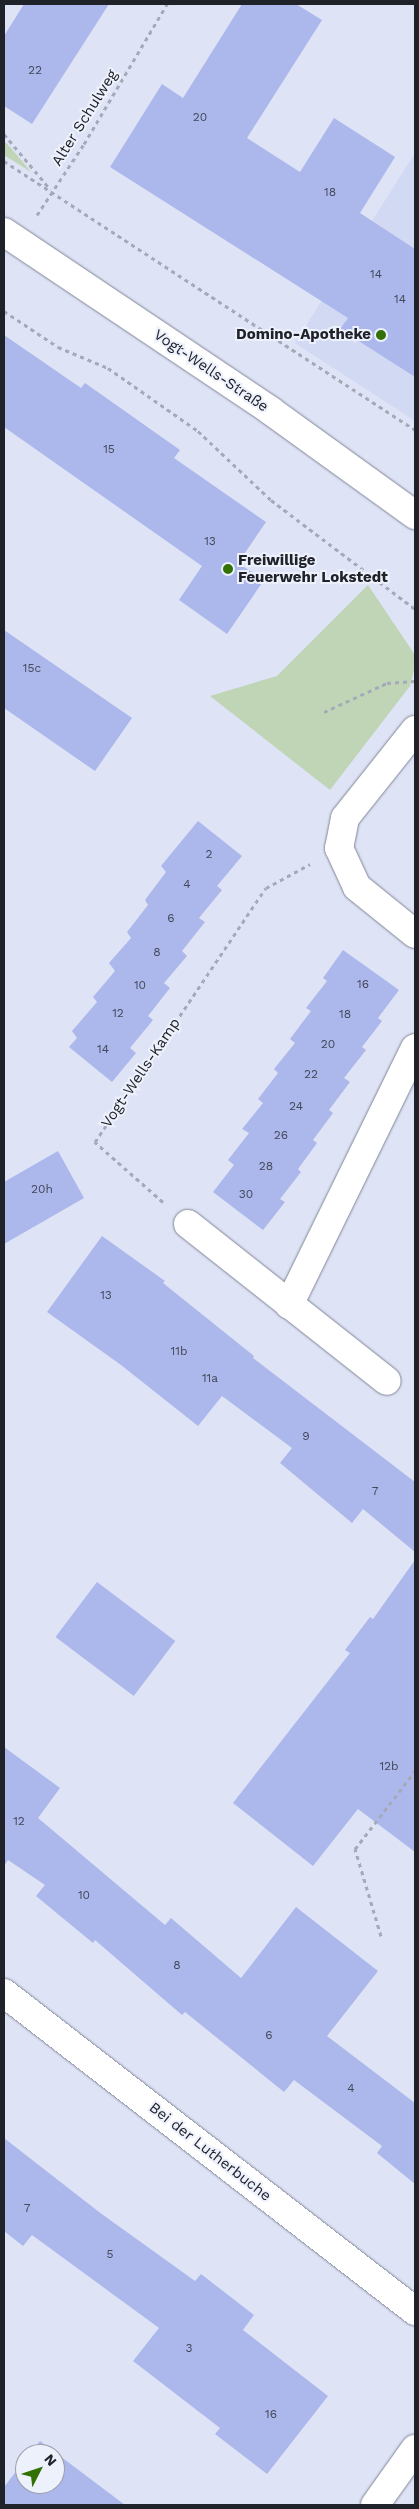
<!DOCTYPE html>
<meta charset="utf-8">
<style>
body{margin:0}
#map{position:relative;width:419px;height:2509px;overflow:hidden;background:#dee3f6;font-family:"Work Sans",sans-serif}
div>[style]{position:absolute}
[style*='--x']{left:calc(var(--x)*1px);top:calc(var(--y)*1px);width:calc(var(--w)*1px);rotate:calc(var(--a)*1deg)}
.built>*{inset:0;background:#d2d9f3}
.green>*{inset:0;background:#bfd5b6}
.building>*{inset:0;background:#acb8eb;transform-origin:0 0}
.path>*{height:3px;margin-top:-1.5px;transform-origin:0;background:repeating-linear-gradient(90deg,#a5a9b8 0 4px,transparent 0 8px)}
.roads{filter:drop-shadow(0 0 1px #818697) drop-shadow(0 0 1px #818697)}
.minor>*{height:28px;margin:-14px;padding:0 14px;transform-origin:14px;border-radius:14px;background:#fff}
.major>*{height:28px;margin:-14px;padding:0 14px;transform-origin:14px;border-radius:14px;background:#fff}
.dots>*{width:14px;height:14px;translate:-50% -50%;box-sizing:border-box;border:2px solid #edf1fc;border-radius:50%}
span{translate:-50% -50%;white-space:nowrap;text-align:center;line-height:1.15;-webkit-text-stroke:4px #edf1fc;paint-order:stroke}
.number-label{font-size:12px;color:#43485a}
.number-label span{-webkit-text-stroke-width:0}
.street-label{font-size:15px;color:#202229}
.poi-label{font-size:15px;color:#202229;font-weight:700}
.right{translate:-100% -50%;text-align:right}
.left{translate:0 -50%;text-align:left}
.frame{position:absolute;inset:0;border:5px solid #202229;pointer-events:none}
.north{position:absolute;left:15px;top:2444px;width:50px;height:50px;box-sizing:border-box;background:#edf1fc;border:1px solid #9b9ea8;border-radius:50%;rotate:49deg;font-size:14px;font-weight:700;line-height:20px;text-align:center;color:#202229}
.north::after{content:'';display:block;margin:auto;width:18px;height:22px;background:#347105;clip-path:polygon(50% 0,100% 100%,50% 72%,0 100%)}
</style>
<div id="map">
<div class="built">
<i style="clip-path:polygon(415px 153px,415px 421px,295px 343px)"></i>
</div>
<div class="green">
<i style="clip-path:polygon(4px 141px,11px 148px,31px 172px,4px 155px)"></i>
<i style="clip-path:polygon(368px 585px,415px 655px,415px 666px,410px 686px,330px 790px,210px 696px,277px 676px)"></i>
</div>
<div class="building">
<i style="clip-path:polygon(24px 4px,109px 4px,32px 124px,4px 106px,4px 36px)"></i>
<i style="clip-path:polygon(242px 4px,296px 4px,322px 20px,247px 138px,300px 172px,334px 118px,395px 157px,360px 213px,415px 249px,415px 377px,340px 329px,348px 318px,110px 167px,162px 84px,183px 98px)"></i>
<i style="clip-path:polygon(4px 335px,81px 388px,85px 383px,180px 450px,174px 458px,266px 522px,238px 563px,264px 580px,227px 634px,179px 600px,202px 566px,4px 427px)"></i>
<i style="clip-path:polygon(4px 630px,132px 718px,95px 771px,4px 708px)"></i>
<i style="clip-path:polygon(198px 821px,242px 856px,217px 886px,222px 890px,199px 918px,205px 922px,182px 951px,187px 956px,164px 983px,170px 988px,148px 1016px,153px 1020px,130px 1048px,136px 1053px,112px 1082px,69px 1047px,77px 1038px,72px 1031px,97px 1002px,93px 997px,115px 971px,109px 963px,131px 938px,127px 932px,148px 905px,145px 900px,166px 872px,161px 866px)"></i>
<i style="clip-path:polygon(343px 950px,399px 990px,378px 1018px,382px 1021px,362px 1047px,366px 1050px,344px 1078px,350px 1082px,329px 1110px,333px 1113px,313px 1140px,317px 1143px,298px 1169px,301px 1172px,280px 1199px,285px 1202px,263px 1230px,213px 1192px,234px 1165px,228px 1160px,249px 1133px,242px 1129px,263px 1103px,258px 1099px,278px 1073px,274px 1069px,295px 1043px,290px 1039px,311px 1011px,306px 1008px,327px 981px,323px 978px)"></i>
<i style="clip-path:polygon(58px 1151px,84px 1198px,4px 1244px,4px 1182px)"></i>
<i style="clip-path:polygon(102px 1236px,165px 1281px,163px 1283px,254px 1356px,253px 1358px,415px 1482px,415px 1552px,363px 1509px,352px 1523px,280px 1463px,292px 1448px,222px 1396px,198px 1426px,121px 1365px,47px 1312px)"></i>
<i style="clip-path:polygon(415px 1560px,415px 1852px,358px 1809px,313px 1866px,233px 1803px,350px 1653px,345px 1650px,370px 1617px,373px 1619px)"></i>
<i style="left:97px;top:1582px;width:98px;height:69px;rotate:37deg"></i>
<i style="clip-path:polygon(4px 1747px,60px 1788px,38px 1818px,165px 1925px,171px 1918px,241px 1978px,296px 1907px,378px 1971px,327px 2036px,415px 2103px,415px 2184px,377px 2153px,382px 2146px,294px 2080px,284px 2092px,185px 2012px,182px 2015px,95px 1940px,93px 1943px,36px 1896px,45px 1885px,8px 1860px,4px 1866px)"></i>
<i style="clip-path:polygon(4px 2138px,99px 2212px,195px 2281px,201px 2274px,254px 2315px,243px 2330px,328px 2396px,267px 2474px,215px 2434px,220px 2428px,133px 2361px,159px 2328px,32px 2235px,23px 2246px,4px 2231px)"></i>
<i style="clip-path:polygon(40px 2441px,125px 2505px,4px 2505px,4px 2487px,25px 2460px,25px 2484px,55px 2484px,55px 2454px,29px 2454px)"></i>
</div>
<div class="path">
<i style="--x:4;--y:134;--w:72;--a:50.1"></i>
<i style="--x:4;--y:161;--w:491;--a:33.2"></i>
<i style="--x:37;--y:215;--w:85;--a:-56.5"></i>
<i style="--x:84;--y:144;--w:163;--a:-59.3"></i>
<i style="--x:4;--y:311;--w:65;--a:33.7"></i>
<i style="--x:58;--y:347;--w:54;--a:22.8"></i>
<i style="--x:108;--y:368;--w:110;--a:35"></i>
<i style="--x:198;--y:431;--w:100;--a:43.4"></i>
<i style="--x:271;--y:500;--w:181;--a:37.1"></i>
<i style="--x:324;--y:712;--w:69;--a:-24.7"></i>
<i style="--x:387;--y:683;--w:28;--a:-4"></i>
<i style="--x:163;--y:1202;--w:91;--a:-138.6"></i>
<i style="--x:95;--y:1142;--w:306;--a:-56.1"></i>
<i style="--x:266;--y:888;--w:50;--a:-28.6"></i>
<i style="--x:381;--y:1936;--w:91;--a:-106.6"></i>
<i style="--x:355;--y:1849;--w:98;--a:-52.4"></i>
</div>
<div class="roads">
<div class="minor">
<i style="--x:415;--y:730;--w:112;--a:128.5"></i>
<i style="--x:345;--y:818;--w:31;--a:101"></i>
<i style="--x:339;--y:848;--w:43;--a:65.2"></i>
<i style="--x:357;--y:887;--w:75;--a:39"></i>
<i style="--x:188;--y:1224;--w:253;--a:38.3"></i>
<i style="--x:289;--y:1305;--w:286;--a:-63.9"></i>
<i style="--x:4;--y:1993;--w:520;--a:37.73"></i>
</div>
<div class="major">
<i style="--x:4;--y:232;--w:321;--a:33.8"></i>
<i style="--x:271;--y:411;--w:178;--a:35.8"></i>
<i style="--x:375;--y:2505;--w:69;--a:-54.5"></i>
</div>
</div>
<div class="dots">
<i style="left:381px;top:335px;background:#347105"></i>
<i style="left:228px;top:569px;background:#347105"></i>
</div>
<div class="number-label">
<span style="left:35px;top:71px">22</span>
<span style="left:200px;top:118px">20</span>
<span style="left:330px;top:193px">18</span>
<span style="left:376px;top:275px">14</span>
<span style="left:400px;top:300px">14</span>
<span style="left:109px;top:450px">15</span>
<span style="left:210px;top:542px">13</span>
<span style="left:32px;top:669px">15c</span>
<span style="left:209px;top:855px">2</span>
<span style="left:187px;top:885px">4</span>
<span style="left:171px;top:919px">6</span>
<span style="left:157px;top:953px">8</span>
<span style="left:363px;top:985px">16</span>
<span style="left:140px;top:986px">10</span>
<span style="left:118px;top:1014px">12</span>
<span style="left:345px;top:1015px">18</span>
<span style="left:328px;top:1045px">20</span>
<span style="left:103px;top:1050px">14</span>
<span style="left:311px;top:1075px">22</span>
<span style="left:296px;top:1107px">24</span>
<span style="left:281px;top:1136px">26</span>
<span style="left:266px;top:1167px">28</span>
<span style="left:42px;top:1190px">20h</span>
<span style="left:246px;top:1195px">30</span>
<span style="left:106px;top:1296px">13</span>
<span style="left:179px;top:1352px">11b</span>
<span style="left:210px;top:1379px">11a</span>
<span style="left:306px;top:1437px">9</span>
<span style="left:375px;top:1492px">7</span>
<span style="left:389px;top:1767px">12b</span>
<span style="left:19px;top:1822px">12</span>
<span style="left:84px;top:1896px">10</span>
<span style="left:177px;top:1966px">8</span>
<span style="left:269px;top:2036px">6</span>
<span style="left:351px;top:2089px">4</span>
<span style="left:27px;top:2209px">7</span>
<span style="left:110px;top:2255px">5</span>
<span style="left:189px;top:2349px">3</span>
<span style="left:271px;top:2415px">16</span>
</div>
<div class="street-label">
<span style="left:85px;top:118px;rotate:-58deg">Alter Schulweg</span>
<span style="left:211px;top:371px;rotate:34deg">Vogt-Wells-Straße</span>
<span style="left:141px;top:1073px;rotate:-56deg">Vogt-Wells-Kamp</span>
<span style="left:210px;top:2152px;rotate:38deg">Bei der Lutherbuche</span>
</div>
<div class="poi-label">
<span class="right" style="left:371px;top:335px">Domino-Apotheke</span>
<span class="left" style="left:238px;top:569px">Freiwillige<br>Feuerwehr Lokstedt</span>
</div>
<div class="frame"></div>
<div class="north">N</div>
</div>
